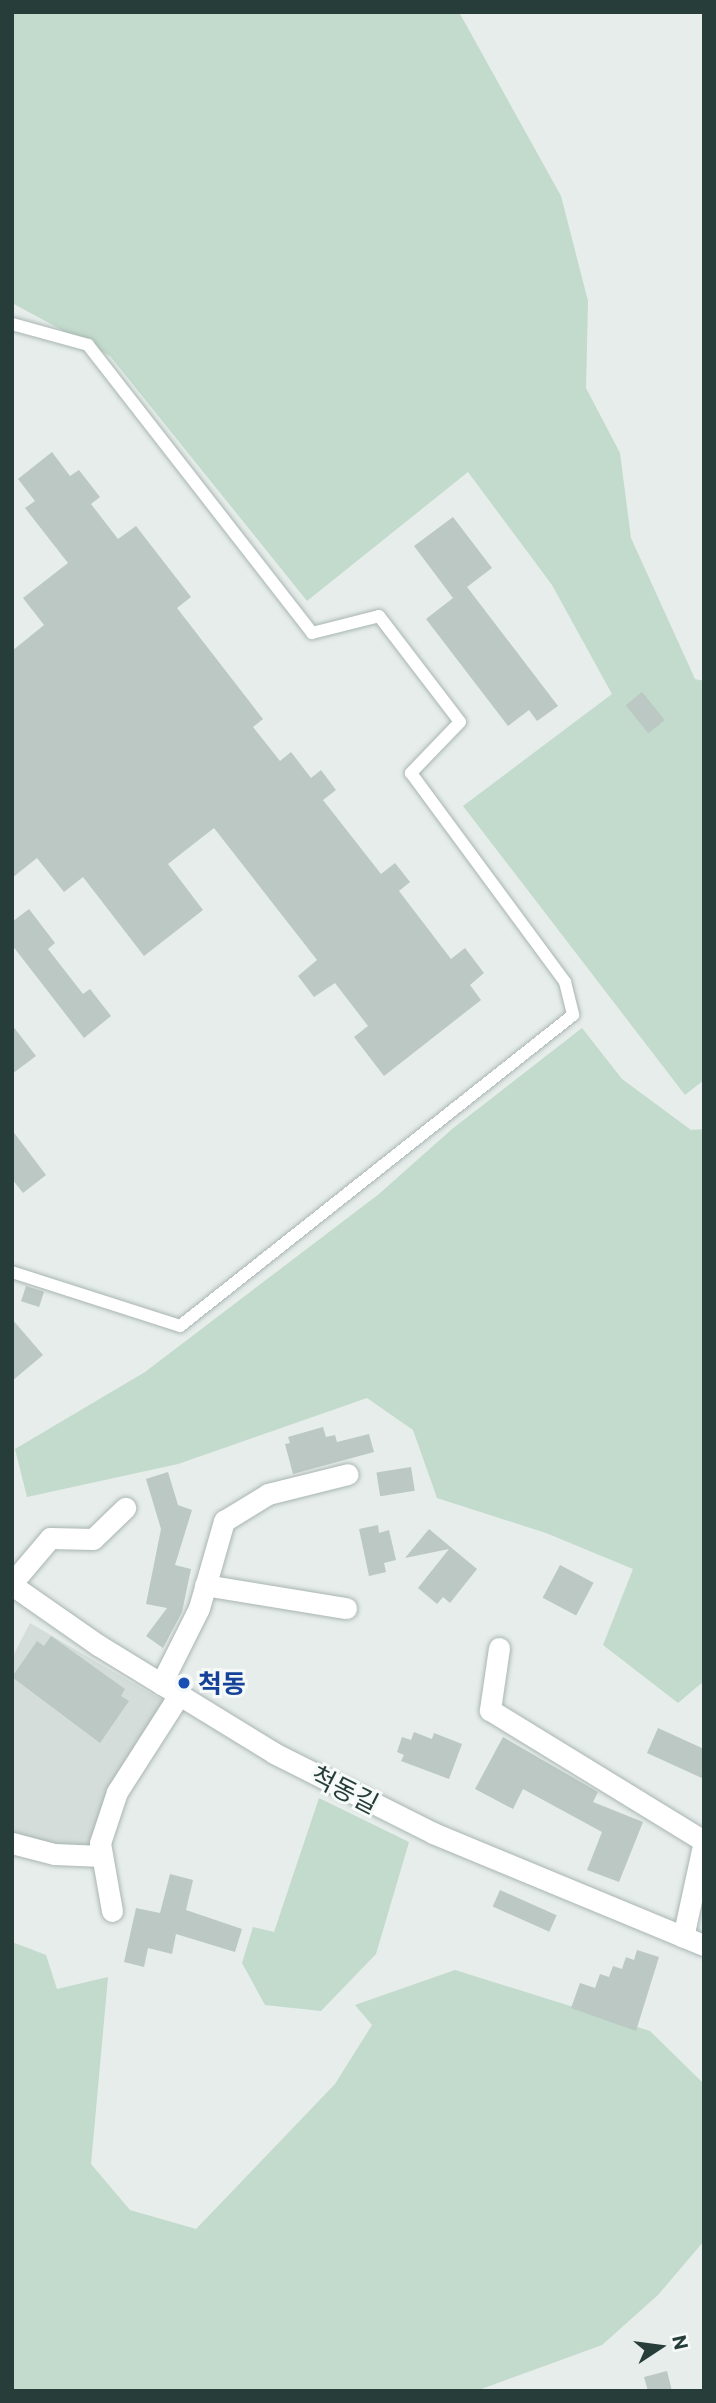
<!DOCTYPE html>
<meta charset="utf-8">
<style>
body{margin:0}
#map{position:relative;width:716px;height:2403px;overflow:hidden;background:#e6edeb;font-family:Commissioner,"Noto Sans KR",sans-serif}
div>[style]{position:absolute}
[style*='--x']{left:calc(var(--x)*1px);top:calc(var(--y)*1px);width:calc(var(--w)*1px);rotate:calc(var(--a)*1deg)}
.built>*{inset:0;background:#d4ddda}
.green>*{inset:0;background:#c2dbcc}
.building>*{inset:0;background:#bbc8c4;transform-origin:0 0}
.roads{filter:drop-shadow(0 0 2px #a9b5b2) drop-shadow(0 0 2px #a9b5b2)}
.service>*{height:12px;margin:-6px;padding:0 6px;transform-origin:6px;border-radius:6px;background:#fff}
.minor>*{height:21px;margin:-10.5px;padding:0 10.5px;transform-origin:10.5px;border-radius:10.5px;background:#fff}
.dots>*{width:19px;height:19px;translate:-50% -50%;box-sizing:border-box;border:4px solid #f6faf8;border-radius:50%}
span{translate:-50% -50%;white-space:nowrap;text-align:center;line-height:1.15;-webkit-text-stroke:6px #f6faf8;paint-order:stroke}
.transit-label{font-size:26px;color:#164399;font-weight:700}
.left{translate:0 -50%;text-align:left}
.street-label{font-size:26px;color:#273d3a}
.frame{position:absolute;inset:0;border:14px solid #273d3a;pointer-events:none}
.north{position:absolute;left:625px;top:2312px;width:70px;height:70px;-webkit-text-stroke:5px #f6faf8;paint-order:stroke;rotate:77deg;font-size:19px;font-weight:700;line-height:28px;text-align:center;color:#273d3a}
.north::after{content:'';display:block;margin:auto;width:24px;height:32px;background:#273d3a;clip-path:polygon(50% 0,100% 100%,50% 72%,0 100%)}
</style>
<div id="map">
<div class="built">
<i style="clip-path:polygon(30px 1623px,165px 1702px,93px 1849px,55px 1848px,12px 1837px,12px 1658px)"></i>
</div>
<div class="green">
<i style="clip-path:polygon(12px 12px,459px 12px,561px 196px,588px 301px,586px 388px,620px 453px,631px 538px,695px 679px,704px 681px,704px 1080px,685px 1095px,463px 806px,612px 694px,552px 585px,468px 472px,307px 601px,110px 356px,12px 303px)"></i>
<i style="clip-path:polygon(582px 1028px,622px 1079px,691px 1130px,704px 1129px,704px 1681px,678px 1703px,603px 1645px,633px 1569px,546px 1533px,437px 1498px,413px 1430px,367px 1398px,178px 1464px,27px 1497px,15px 1449px,145px 1372px,379px 1194px,452px 1129px)"></i>
<i style="clip-path:polygon(319px 1798px,409px 1842px,376px 1954px,321px 2011px,265px 2005px,242px 1963px,253px 1927px,274px 1932px)"></i>
<i style="clip-path:polygon(12px 1942px,46px 1955px,57px 1989px,108px 1977px,91px 2164px,130px 2210px,196px 2229px,335px 2084px,372px 2025px,355px 2005px,455px 1970px,650px 2031px,704px 2084px,704px 2241px,658px 2295px,602px 2345px,476px 2391px,12px 2391px)"></i>
</div>
<div class="building">
<i style="clip-path:polygon(52px 452px,70px 476px,79px 470px,100px 497px,91px 504px,118px 539px,136px 526px,191px 597px,177px 608px,263px 719px,253px 727px,280px 761px,291px 752px,311px 778px,321px 770px,336px 790px,323px 800px,381px 874px,395px 863px,410px 882px,399px 891px,451px 959px,465px 948px,484px 973px,470px 985px,481px 1000px,384px 1076px,354px 1037px,368px 1026px,335px 983px,314px 997px,298px 976px,317px 960px,214px 828px,168px 864px,203px 910px,144px 956px,83px 877px,64px 892px,37px 858px,12px 878px,12px 651px,44px 625px,23px 598px,68px 563px,25px 508px,35px 501px,18px 479px)"></i>
<i style="clip-path:polygon(453px 517px,492px 568px,467px 587px,558px 706px,537px 721px,529px 710px,508px 726px,426px 619px,453px 598px,414px 546px)"></i>
<i style="left:642px;top:692px;width:36px;height:21px;rotate:51deg"></i>
<i style="clip-path:polygon(29px 909px,55px 943px,48px 949px,83px 994px,90px 989px,111px 1016px,84px 1038px,12px 945px,12px 922px)"></i>
<i style="clip-path:polygon(12px 1025px,36px 1056px,12px 1074px)"></i>
<i style="clip-path:polygon(12px 1130px,46px 1175px,23px 1193px,12px 1179px)"></i>
<i style="left:26px;top:1286px;width:19px;height:16px;rotate:18deg"></i>
<i style="clip-path:polygon(12px 1319px,43px 1355px,12px 1381px)"></i>
<i style="clip-path:polygon(323px 1427px,326px 1437px,335px 1435px,337px 1442px,369px 1434px,374px 1452px,293px 1474px,285px 1444px,290px 1443px,288px 1437px)"></i>
<i style="left:411px;top:1467px;width:24px;height:35px;rotate:81deg"></i>
<i style="clip-path:polygon(168px 1472px,178px 1505px,192px 1510px,175px 1565px,191px 1569px,182px 1612px,163px 1648px,146px 1636px,167px 1608px,146px 1604px,161px 1529px,146px 1479px)"></i>
<i style="clip-path:polygon(378px 1525px,379px 1533px,389px 1530px,396px 1560px,384px 1563px,386px 1572px,369px 1576px,359px 1529px)"></i>
<i style="clip-path:polygon(429px 1529px,477px 1569px,450px 1603px,443px 1597px,437px 1604px,418px 1588px,449px 1549px,405px 1558px)"></i>
<i style="left:560px;top:1565px;width:38px;height:37px;rotate:28deg"></i>
<i style="clip-path:polygon(51px 1636px,125px 1689px,121px 1696px,129px 1701px,100px 1743px,12px 1677px,37px 1641px,44px 1646px)"></i>
<i style="clip-path:polygon(658px 1728px,704px 1749px,704px 1779px,647px 1753px)"></i>
<i style="clip-path:polygon(414px 1732px,432px 1739px,434px 1733px,462px 1744px,449px 1779px,401px 1761px,404px 1755px,397px 1752px,402px 1737px,411px 1740px)"></i>
<i style="clip-path:polygon(503px 1737px,598px 1792px,593px 1802px,643px 1822px,619px 1882px,587px 1870px,602px 1832px,523px 1789px,513px 1809px,475px 1789px)"></i>
<i style="clip-path:polygon(170px 1874px,193px 1880px,186px 1910px,242px 1929px,235px 1952px,176px 1934px,172px 1954px,148px 1948px,144px 1967px,124px 1962px,136px 1908px,160px 1913px)"></i>
<i style="left:500px;top:1890px;width:62px;height:18px;rotate:24deg"></i>
<i style="clip-path:polygon(637px 1950px,659px 1957px,636px 2031px,571px 2008px,580px 1983px,595px 1988px,600px 1974px,609px 1977px,613px 1966px,622px 1969px,626px 1957px,634px 1960px)"></i>
<i style="clip-path:polygon(667px 2371px,672px 2391px,648px 2391px,644px 2377px)"></i>
</div>
<div class="roads">
<div class="service">
<i style="--x:12;--y:324;--w:79;--a:15.4"></i>
<i style="--x:88;--y:345;--w:365;--a:52.1"></i>
<i style="--x:312;--y:633;--w:69;--a:-14.2"></i>
<i style="--x:379;--y:616;--w:133;--a:52.6"></i>
<i style="--x:460;--y:722;--w:71;--a:133.9"></i>
<i style="--x:411;--y:773;--w:260;--a:53.6"></i>
<i style="--x:565;--y:982;--w:34;--a:76"></i>
<i style="--x:573;--y:1015;--w:501;--a:141.64"></i>
<i style="--x:180;--y:1326;--w:176;--a:-162.2"></i>
</div>
<div class="minor">
<i style="--x:12;--y:1583;--w:59;--a:-49.8"></i>
<i style="--x:50;--y:1538;--w:43;--a:1.3"></i>
<i style="--x:93;--y:1539;--w:45;--a:-44.1"></i>
<i style="--x:12;--y:1585;--w:105;--a:34.9"></i>
<i style="--x:98;--y:1645;--w:206;--a:31.5"></i>
<i style="--x:274;--y:1753;--w:178;--a:26.7"></i>
<i style="--x:433;--y:1833;--w:293;--a:22.5"></i>
<i style="--x:205;--y:1585;--w:143;--a:9.3"></i>
<i style="--x:499;--y:1648;--w:63;--a:98.3"></i>
<i style="--x:490;--y:1710;--w:251;--a:31.5"></i>
<i style="--x:704;--y:1841;--w:98;--a:102.3"></i>
<i style="--x:161;--y:1684;--w:85;--a:-63.4"></i>
<i style="--x:199;--y:1608;--w:91;--a:-74"></i>
<i style="--x:224;--y:1521;--w:52;--a:-31.5"></i>
<i style="--x:268;--y:1494;--w:82;--a:-14"></i>
<i style="--x:12;--y:1843;--w:43;--a:14.7"></i>
<i style="--x:54;--y:1854;--w:48;--a:2.4"></i>
<i style="--x:112;--y:1911;--w:69;--a:-100"></i>
<i style="--x:100;--y:1843;--w:54;--a:-71.6"></i>
<i style="--x:117;--y:1792;--w:115;--a:-57.4"></i>
</div>
</div>
<div class="dots">
<i style="left:184px;top:1683px;background:#1a4fb4"></i>
</div>
<div class="transit-label">
<span class="left" style="left:198px;top:1683px">척동</span>
</div>
<div class="street-label">
<span style="left:345px;top:1789px;rotate:27deg">척동길</span>
</div>
<div class="frame"></div>
<div class="north">N</div>
</div>
